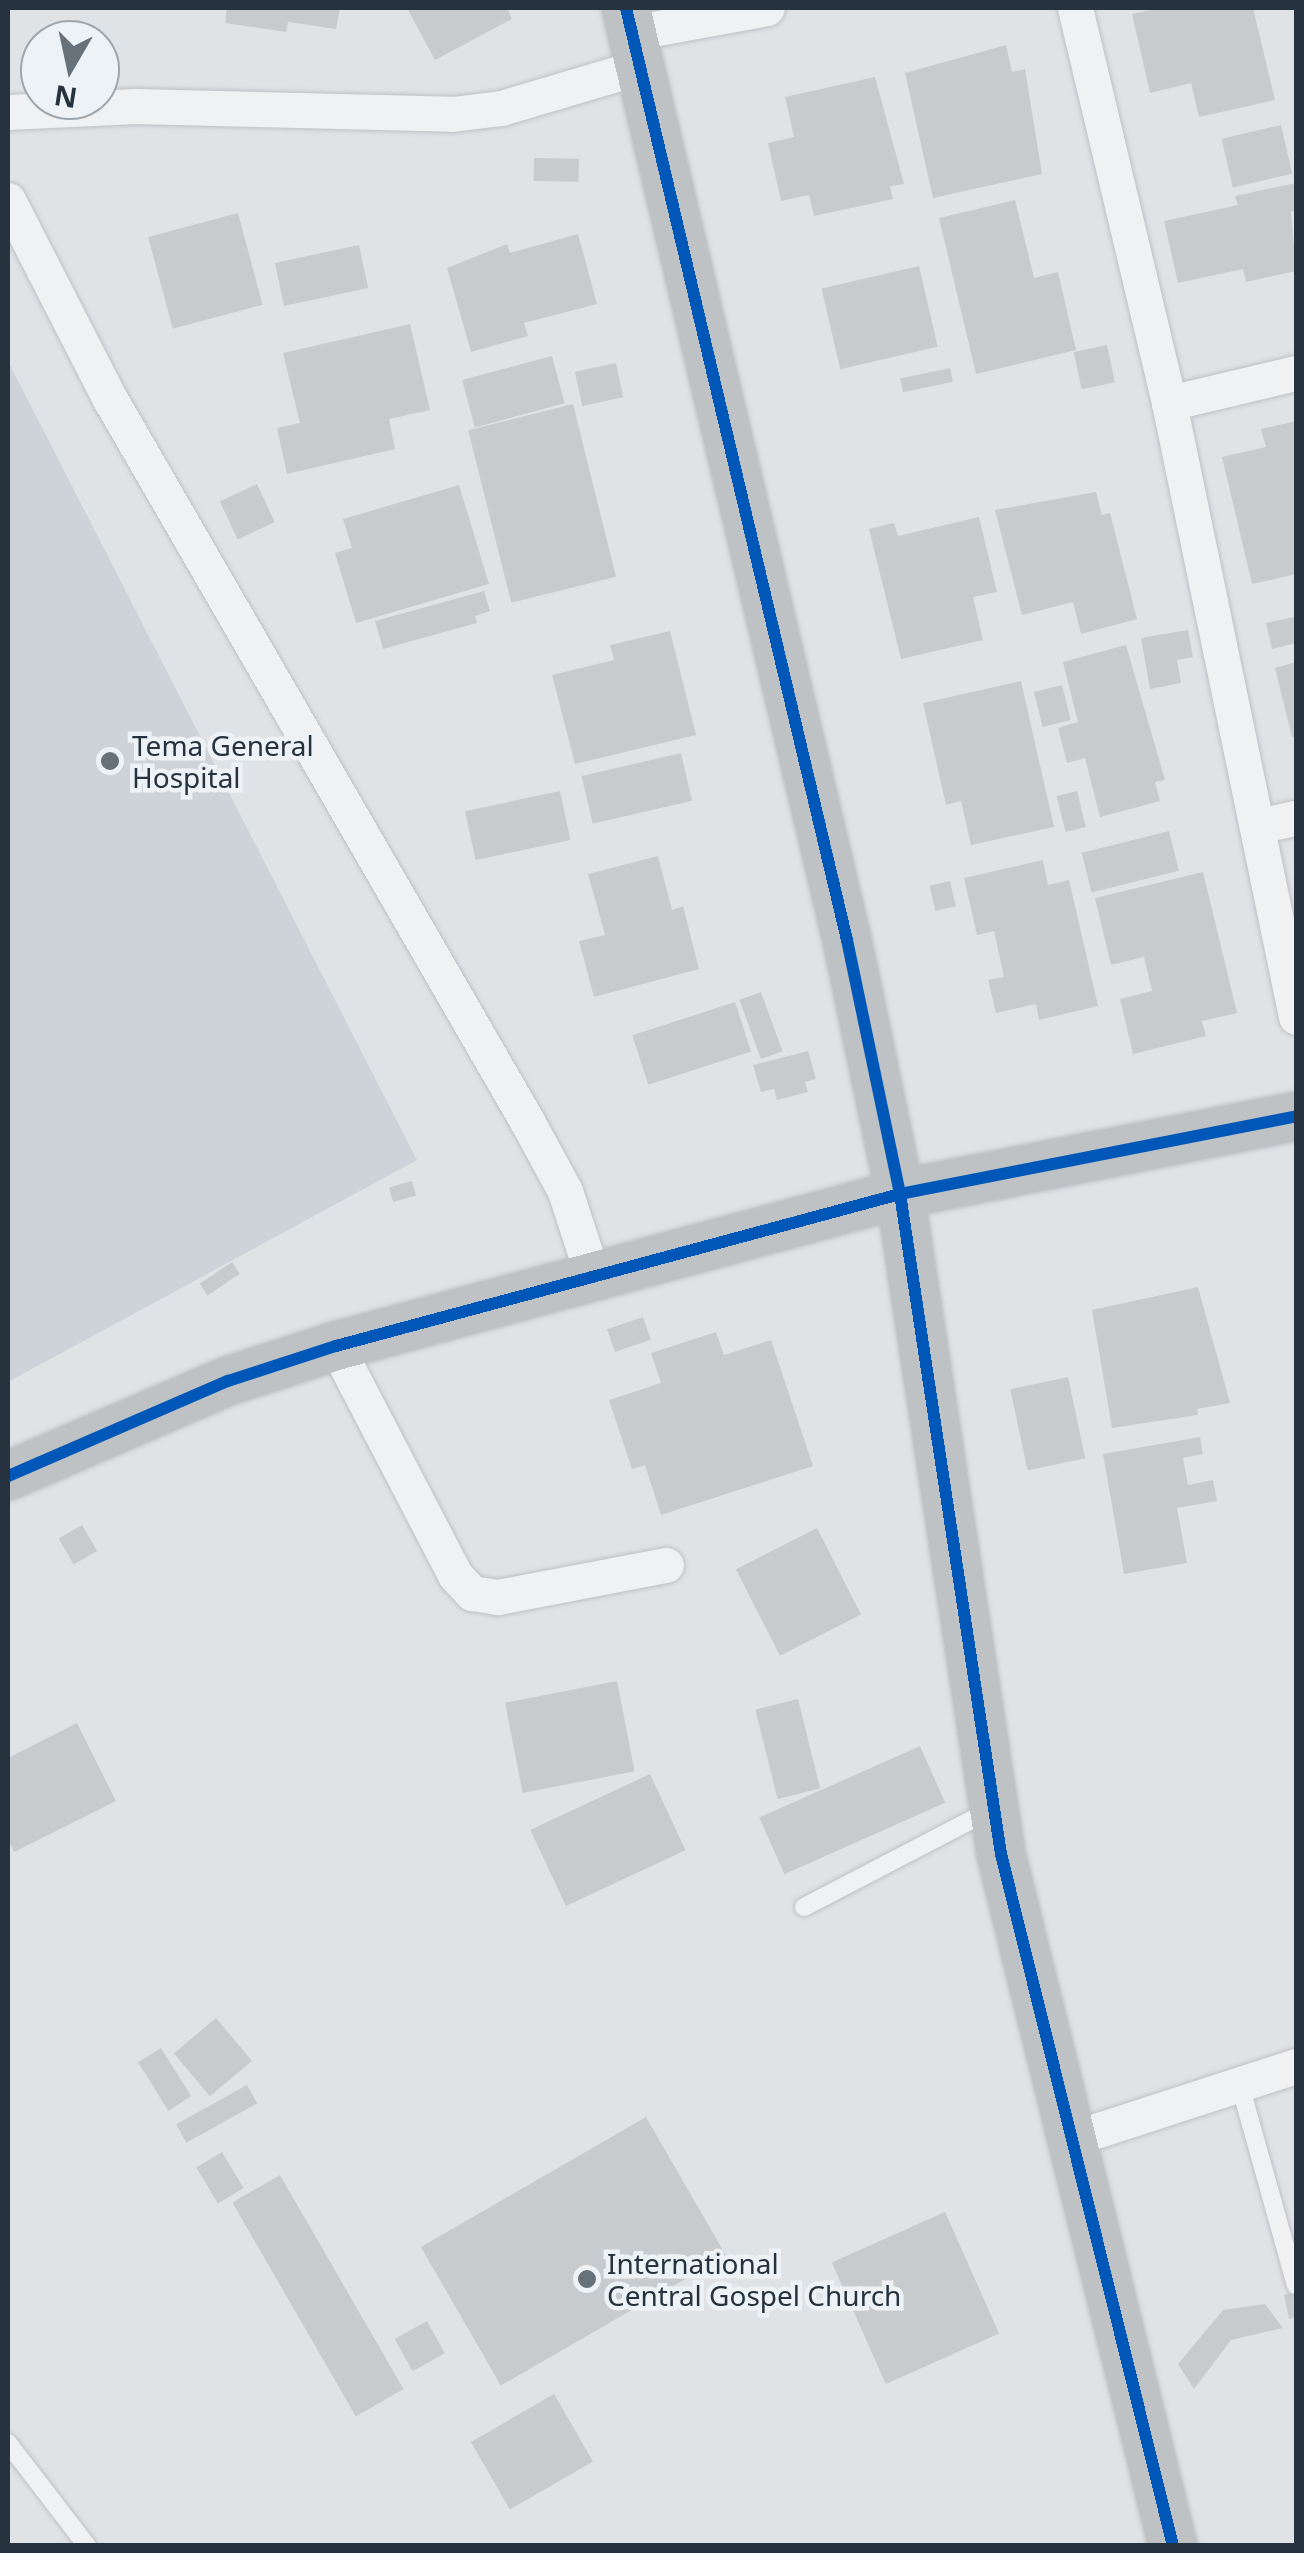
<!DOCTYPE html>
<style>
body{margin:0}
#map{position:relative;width:1304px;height:2553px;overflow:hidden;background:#e0e3e6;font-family:"Noto Sans",sans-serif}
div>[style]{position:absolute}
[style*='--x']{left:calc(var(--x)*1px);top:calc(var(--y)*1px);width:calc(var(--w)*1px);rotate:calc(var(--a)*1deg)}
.built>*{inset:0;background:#ced3d9}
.building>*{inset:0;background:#c8cbce;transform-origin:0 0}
.roads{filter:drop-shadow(0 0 2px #bec1c4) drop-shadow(0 0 2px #bec1c4)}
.lane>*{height:18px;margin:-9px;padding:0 9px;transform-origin:9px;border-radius:9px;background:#eff1f2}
.street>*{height:35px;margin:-17.5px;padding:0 17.5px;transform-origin:17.5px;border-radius:17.5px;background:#eff1f2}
.secondary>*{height:48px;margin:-24px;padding:0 24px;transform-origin:24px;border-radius:24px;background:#bec2c5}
.cycleway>*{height:12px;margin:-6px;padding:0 6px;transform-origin:6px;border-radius:6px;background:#0057b8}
.dots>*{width:28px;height:28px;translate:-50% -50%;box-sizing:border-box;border:5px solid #edf2f6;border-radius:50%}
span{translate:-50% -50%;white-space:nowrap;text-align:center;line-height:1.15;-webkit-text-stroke:9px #edf2f6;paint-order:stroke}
.poi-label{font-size:28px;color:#26333f}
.left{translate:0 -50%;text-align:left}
.frame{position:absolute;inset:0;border:10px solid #26333f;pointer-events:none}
.north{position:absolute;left:20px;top:20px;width:100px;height:100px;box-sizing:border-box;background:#edf2f6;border:2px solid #9da6ad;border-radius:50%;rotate:189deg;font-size:28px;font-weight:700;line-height:40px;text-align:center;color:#26333f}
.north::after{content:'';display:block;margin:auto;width:35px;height:45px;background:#677179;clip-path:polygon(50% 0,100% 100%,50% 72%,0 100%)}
</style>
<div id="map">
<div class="built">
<i style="clip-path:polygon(8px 361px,417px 1160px,8px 1382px)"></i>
</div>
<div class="building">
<i style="clip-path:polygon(227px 8px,340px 8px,336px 29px,288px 22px,286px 32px,225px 23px)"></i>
<i style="clip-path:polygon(407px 8px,507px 8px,512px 19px,435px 60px)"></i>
<i style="clip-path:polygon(1159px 8px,1253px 8px,1275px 100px,1199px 117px,1191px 83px,1150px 93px,1132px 14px)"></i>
<i style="clip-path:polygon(1006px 45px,1012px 72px,1025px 69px,1042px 174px,933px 198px,905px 73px)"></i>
<i style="clip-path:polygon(875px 77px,904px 184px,890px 186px,893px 199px,814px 216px,809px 195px,781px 201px,768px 143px,794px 137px,785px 97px)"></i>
<i style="left:1281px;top:125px;width:50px;height:61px;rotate:77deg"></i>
<i style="left:534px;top:158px;width:45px;height:23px;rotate:1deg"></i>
<i style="clip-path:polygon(1296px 183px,1296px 210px,1291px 212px,1296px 271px,1246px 282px,1243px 269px,1178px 283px,1164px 221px,1238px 205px,1235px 196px)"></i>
<i style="clip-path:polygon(1015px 200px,1034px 278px,1058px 272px,1076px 350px,976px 374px,939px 218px)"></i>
<i style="left:238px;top:213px;width:95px;height:93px;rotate:75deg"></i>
<i style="clip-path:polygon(578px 234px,597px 304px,524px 323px,528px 336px,471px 352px,447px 268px,507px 244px,510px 253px)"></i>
<i style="left:359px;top:245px;width:44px;height:86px;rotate:78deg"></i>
<i style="left:919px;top:266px;width:83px;height:100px;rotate:77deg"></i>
<i style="clip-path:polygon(410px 324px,430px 410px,389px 419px,395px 449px,287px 474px,277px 428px,300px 423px,283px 353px)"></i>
<i style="left:1107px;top:345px;width:38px;height:34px;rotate:78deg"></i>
<i style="left:552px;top:356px;width:49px;height:93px;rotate:75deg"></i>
<i style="left:616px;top:363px;width:35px;height:42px;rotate:78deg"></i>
<i style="left:950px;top:368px;width:14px;height:51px;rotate:78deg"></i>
<i style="left:573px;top:404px;width:178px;height:108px;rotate:76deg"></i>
<i style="clip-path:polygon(1296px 421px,1296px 574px,1252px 584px,1222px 457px,1266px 447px,1261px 429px)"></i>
<i style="left:257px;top:484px;width:42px;height:41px;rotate:65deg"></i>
<i style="clip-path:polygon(459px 485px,489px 584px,356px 623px,335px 553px,352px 548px,343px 519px)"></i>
<i style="clip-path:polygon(1096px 492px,1102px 515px,1110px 513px,1137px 619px,1081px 634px,1073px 602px,1022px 615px,995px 510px)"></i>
<i style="clip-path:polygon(979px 517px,997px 592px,973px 597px,983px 640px,901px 659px,869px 529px,894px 523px,898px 536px)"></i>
<i style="clip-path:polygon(484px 591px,490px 611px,475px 616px,477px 623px,383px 649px,375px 621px)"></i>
<i style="clip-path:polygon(1294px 617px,1296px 643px,1272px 649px,1266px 623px)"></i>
<i style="clip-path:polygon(1188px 630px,1193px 657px,1177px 660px,1181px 683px,1150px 689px,1141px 638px)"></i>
<i style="clip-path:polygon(670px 631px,696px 735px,575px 764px,552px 675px,614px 660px,610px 645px)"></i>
<i style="clip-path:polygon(1126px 645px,1165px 780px,1155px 782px,1160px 801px,1100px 817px,1085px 758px,1067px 763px,1058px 728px,1078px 722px,1063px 662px)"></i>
<i style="clip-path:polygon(1296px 662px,1296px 736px,1292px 737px,1275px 668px)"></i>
<i style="clip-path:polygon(1021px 681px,1054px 827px,971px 845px,961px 801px,946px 805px,923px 703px)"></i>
<i style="left:1062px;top:685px;width:36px;height:29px;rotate:76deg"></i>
<i style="left:681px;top:753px;width:49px;height:102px;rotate:77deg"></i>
<i style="left:560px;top:791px;width:50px;height:97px;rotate:78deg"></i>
<i style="left:1077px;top:791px;width:37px;height:21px;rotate:76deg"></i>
<i style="left:1169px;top:831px;width:41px;height:90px;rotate:76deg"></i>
<i style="clip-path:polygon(658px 856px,672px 910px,683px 906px,699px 969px,594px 997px,579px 941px,605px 935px,588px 874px)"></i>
<i style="clip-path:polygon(1043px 860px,1048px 885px,1069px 880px,1098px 1006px,1039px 1020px,1036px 1004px,996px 1013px,988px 980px,1004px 977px,994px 931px,977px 935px,964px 878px)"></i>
<i style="clip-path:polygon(1203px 872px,1237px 1013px,1202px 1021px,1206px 1036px,1133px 1054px,1120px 999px,1152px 991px,1144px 957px,1111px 965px,1095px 898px)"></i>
<i style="left:950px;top:881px;width:26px;height:21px;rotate:77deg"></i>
<i style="left:761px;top:992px;width:63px;height:23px;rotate:70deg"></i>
<i style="left:735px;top:1002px;width:52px;height:108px;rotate:72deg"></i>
<i style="clip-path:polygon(808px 1051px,816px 1079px,805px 1082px,808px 1092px,777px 1100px,774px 1089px,761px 1092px,753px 1065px)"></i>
<i style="left:412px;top:1181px;width:15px;height:24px;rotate:74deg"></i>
<i style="left:232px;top:1262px;width:14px;height:39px;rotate:56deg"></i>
<i style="clip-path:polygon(1198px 1287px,1230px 1403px,1197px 1409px,1198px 1415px,1112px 1428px,1092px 1310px)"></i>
<i style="left:643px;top:1317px;width:24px;height:38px;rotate:71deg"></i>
<i style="clip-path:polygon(716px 1332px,724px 1355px,771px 1340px,813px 1466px,661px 1515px,645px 1465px,632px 1469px,609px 1400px,661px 1383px,651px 1353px)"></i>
<i style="left:1068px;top:1377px;width:83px;height:59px;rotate:78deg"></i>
<i style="clip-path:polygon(1200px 1437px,1203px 1454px,1183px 1458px,1188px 1485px,1213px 1480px,1217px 1501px,1177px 1508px,1187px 1563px,1124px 1574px,1103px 1454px)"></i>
<i style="left:82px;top:1525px;width:30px;height:27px;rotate:60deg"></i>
<i style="left:817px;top:1528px;width:97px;height:91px;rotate:63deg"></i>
<i style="left:617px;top:1681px;width:92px;height:114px;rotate:79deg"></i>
<i style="left:798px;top:1699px;width:92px;height:44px;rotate:76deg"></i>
<i style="clip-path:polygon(77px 1723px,116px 1801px,14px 1852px,8px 1838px,8px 1758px)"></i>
<i style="left:920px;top:1746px;width:62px;height:176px;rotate:66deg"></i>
<i style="left:650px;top:1774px;width:84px;height:132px;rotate:65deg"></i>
<i style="left:216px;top:2018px;width:56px;height:55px;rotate:50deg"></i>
<i style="left:161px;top:2048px;width:57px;height:27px;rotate:58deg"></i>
<i style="left:247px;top:2085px;width:21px;height:81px;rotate:61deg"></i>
<i style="left:646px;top:2117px;width:160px;height:260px;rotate:60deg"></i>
<i style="left:222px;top:2152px;width:42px;height:30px;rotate:59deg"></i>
<i style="left:280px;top:2175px;width:247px;height:55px;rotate:60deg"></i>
<i style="left:945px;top:2212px;width:133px;height:124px;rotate:66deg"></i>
<i style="clip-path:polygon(1296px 2292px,1296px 2317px,1289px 2319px,1284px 2295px)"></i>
<i style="clip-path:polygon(1265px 2304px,1283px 2328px,1231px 2340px,1194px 2389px,1178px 2364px,1223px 2310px)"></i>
<i style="left:427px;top:2321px;width:37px;height:37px;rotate:61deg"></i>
<i style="left:554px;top:2394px;width:78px;height:96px;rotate:60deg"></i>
</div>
<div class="roads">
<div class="lane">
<i style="--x:804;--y:1907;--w:212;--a:-27.5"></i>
<i style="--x:1240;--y:2085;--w:208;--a:74.4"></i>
<i style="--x:8;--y:2443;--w:130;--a:52.5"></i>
</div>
<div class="street">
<i style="--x:1075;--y:8;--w:406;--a:76.6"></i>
<i style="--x:1169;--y:403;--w:627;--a:78.31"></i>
<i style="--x:631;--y:33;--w:138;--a:-10.4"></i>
<i style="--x:8;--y:112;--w:127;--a:-2.7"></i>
<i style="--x:135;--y:106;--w:317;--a:1.4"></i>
<i style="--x:452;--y:114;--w:49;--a:-7"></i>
<i style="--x:501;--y:108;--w:144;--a:-16.5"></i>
<i style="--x:8;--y:200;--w:224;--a:62.9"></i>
<i style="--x:110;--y:399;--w:834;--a:59.99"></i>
<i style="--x:527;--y:1121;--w:80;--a:61.5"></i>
<i style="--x:565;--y:1191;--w:87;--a:72"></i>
<i style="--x:1169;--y:403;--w:130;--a:-13.3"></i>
<i style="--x:1262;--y:825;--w:35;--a:-12"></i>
<i style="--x:336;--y:1346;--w:258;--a:62.5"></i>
<i style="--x:455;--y:1575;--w:25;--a:47"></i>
<i style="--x:472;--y:1593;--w:26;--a:9"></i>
<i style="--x:498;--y:1597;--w:171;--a:-10.8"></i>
<i style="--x:1071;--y:2139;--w:237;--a:-18"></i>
</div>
<div class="secondary">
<i style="--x:626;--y:8;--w:958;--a:76.66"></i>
<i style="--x:847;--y:940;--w:259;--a:78.2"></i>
<i style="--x:900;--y:1194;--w:668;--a:81.3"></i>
<i style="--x:1001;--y:1854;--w:713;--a:76.04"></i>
<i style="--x:8;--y:1476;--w:240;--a:-23.4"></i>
<i style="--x:228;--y:1381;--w:114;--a:-18"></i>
<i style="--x:336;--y:1346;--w:584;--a:-15.08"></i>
<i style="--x:900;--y:1194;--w:404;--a:-11.1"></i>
</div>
</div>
<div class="cycleway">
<i style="--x:626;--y:8;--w:958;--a:76.66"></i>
<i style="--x:847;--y:940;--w:259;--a:78.2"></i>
<i style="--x:900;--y:1194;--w:668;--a:81.3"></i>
<i style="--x:1001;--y:1854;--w:713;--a:76.04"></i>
<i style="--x:8;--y:1476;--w:240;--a:-23.4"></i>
<i style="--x:228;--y:1381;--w:114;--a:-18"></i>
<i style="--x:336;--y:1346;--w:584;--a:-15.08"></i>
<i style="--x:900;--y:1194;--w:404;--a:-11.1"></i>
</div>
<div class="dots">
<i style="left:110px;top:761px;background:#677179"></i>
<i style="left:587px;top:2279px;background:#677179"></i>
</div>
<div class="poi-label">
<span class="left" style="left:132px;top:761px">Tema General<br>Hospital</span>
<span class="left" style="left:607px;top:2279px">International<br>Central Gospel Church</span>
</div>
<div class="frame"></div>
<div class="north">N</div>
</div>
